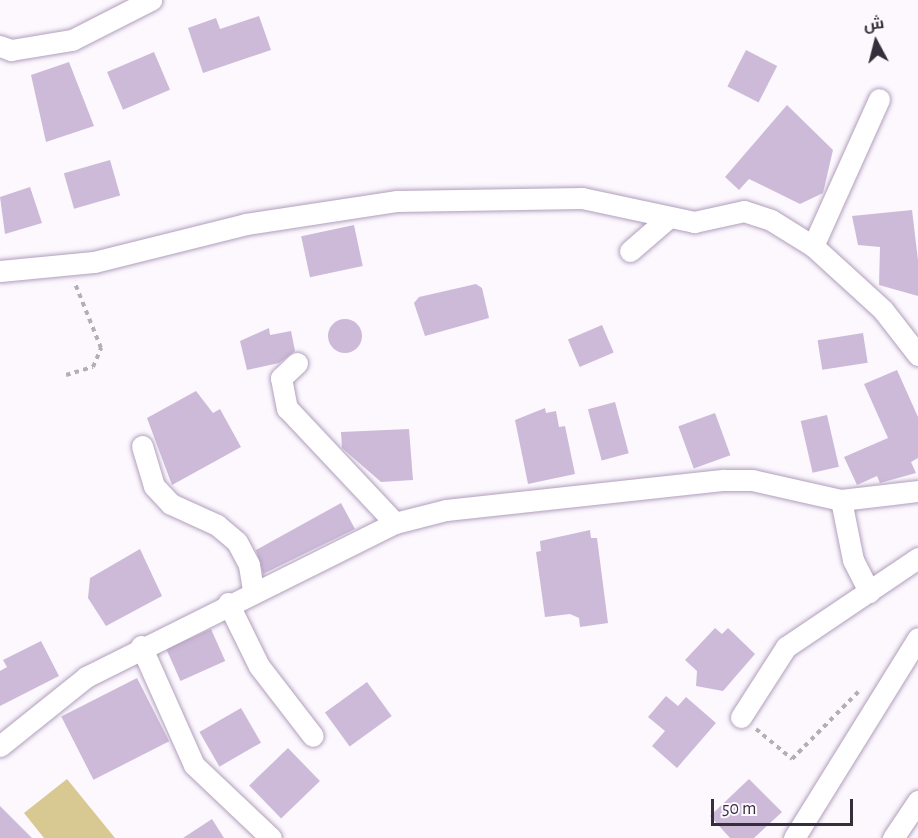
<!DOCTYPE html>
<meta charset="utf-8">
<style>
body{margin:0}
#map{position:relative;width:918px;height:838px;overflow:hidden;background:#fcf8fe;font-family:"Alegreya Sans",Cairo,sans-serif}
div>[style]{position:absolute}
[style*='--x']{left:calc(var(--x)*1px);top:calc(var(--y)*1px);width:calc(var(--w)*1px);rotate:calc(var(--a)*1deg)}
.green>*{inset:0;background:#d8c891}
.building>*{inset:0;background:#cdbad9;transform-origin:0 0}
.round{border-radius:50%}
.path>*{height:4px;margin-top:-2px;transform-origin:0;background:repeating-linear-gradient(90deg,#b4aeb6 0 4.5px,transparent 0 9px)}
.roads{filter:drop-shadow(0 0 2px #b19ebc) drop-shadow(0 0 2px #b19ebc)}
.minor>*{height:21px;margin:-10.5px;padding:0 10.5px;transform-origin:10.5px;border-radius:10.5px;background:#fff}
span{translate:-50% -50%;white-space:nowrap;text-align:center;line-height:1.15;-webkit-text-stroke:4.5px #fcf8fe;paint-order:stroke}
.north{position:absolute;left:846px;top:12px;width:60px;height:60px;-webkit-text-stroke:4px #fcf8fe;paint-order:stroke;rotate:353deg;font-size:16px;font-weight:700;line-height:24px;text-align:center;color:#362e3a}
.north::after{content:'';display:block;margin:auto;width:21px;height:27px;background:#362e3a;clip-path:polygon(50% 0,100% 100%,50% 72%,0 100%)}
.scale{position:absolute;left:711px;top:799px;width:142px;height:27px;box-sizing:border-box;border:3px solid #362e3a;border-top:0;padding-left:8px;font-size:18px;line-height:21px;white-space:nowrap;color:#362e3a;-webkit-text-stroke:4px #fcf8fe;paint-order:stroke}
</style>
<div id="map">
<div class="green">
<i style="clip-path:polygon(67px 779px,115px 838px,44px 838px,24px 813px)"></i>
</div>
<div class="building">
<i style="clip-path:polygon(259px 16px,271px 50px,203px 73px,188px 28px,216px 18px,220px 29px)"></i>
<i style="left:746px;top:50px;width:35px;height:41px;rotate:27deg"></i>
<i style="left:154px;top:52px;width:41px;height:51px;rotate:67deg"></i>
<i style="clip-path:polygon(69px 62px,94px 126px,46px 142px,31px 75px)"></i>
<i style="clip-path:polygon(787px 105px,833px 150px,823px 193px,800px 204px,749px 179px,739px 190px,725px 177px)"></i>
<i style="left:110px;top:160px;width:37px;height:48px;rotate:74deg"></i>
<i style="clip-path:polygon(30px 187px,42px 223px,5px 234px,0 197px)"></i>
<i style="clip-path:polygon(912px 210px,918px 260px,918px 296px,879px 285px,880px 247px,858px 245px,852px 216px)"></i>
<i style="left:354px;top:225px;width:42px;height:54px;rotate:78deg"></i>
<i style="clip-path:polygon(476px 284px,482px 288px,489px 318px,425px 336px,414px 303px,419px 297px)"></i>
<i class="round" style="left:328px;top:319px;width:34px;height:34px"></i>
<i style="left:602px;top:325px;width:30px;height:37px;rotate:67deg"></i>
<i style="clip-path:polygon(269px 328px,270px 335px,291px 331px,295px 351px,279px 363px,247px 370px,240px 341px)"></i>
<i style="left:863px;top:333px;width:30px;height:46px;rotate:81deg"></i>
<i style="clip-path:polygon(897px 370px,918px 417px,918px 458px,911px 462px,916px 473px,880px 483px,877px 476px,857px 485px,844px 457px,888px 438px,864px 384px)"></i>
<i style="clip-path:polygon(196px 391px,213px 413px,220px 409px,241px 447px,172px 485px,147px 418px)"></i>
<i style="left:615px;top:402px;width:53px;height:28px;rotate:75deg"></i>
<i style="clip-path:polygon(545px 408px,546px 413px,556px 411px,559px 427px,565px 426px,575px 474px,528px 484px,515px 420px)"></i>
<i style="left:715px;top:413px;width:45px;height:39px;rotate:70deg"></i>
<i style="left:827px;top:415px;width:53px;height:27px;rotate:77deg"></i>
<i style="clip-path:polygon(409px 429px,413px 480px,381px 482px,342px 448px,341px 432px)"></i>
<i style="clip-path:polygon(341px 503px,355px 529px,263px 574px,256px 550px)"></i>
<i style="clip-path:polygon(590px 530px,591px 538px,597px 538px,608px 623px,580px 627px,579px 618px,570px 614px,545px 617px,536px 552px,541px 551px,540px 541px)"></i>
<i style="clip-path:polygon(140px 549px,162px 596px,106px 626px,88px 598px,90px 578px)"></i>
<i style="clip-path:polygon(715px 628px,722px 634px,728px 628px,755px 654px,723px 691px,696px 686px,697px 671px,685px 660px)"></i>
<i style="left:211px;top:629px;width:35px;height:49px;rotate:66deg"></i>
<i style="clip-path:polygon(41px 641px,59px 676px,0 706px,0 671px,7px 667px,3px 660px)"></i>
<i style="left:137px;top:678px;width:71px;height:85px;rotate:63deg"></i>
<i style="left:367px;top:682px;width:42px;height:52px;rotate:54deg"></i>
<i style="clip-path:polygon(666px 696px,678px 706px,686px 697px,716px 723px,677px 768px,652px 746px,665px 731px,648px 717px)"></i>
<i style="left:241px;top:708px;width:40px;height:48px;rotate:60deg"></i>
<i style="left:288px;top:748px;width:46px;height:54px;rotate:46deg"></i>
<i style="clip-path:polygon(749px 779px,782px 812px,754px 838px,730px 838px,710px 816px)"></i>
<i style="clip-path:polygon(0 806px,32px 838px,0 838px)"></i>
<i style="clip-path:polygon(212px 819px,224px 838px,183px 838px)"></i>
</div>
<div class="path">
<i style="--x:66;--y:375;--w:28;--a:-17"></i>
<i style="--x:93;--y:367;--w:21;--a:-67"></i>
<i style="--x:101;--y:348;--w:72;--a:-111.9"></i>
<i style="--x:756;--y:729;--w:47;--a:39.8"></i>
<i style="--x:792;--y:759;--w:98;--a:-45.4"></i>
</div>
<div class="roads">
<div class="minor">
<i style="--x:0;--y:46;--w:12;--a:20"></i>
<i style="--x:11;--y:50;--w:62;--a:-9.3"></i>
<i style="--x:72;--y:40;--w:89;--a:-26.9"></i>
<i style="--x:813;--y:246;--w:161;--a:-65.8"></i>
<i style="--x:630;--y:251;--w:49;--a:-40.9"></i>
<i style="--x:0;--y:271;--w:94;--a:-5.5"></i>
<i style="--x:94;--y:262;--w:157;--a:-14"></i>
<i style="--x:246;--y:224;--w:153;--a:-8.7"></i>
<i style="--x:397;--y:201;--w:185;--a:-0.9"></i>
<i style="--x:582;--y:198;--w:115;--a:12.1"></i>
<i style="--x:694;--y:222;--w:51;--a:-12.4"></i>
<i style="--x:744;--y:211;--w:28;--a:18"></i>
<i style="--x:771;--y:220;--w:49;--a:31.8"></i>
<i style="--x:813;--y:246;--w:95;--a:42.4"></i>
<i style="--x:883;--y:310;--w:57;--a:52.1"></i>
<i style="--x:297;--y:363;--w:22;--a:137"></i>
<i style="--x:281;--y:378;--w:31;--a:79"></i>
<i style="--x:287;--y:408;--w:158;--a:46.8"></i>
<i style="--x:142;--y:446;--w:42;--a:73.3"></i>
<i style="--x:154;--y:486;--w:25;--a:47"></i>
<i style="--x:171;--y:504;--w:51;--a:24.5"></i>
<i style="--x:217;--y:525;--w:26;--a:40"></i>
<i style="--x:237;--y:542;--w:26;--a:62"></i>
<i style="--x:249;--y:565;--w:26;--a:81"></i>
<i style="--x:841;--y:500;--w:61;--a:78.7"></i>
<i style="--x:853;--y:560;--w:36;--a:63"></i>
<i style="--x:228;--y:603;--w:70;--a:63.8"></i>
<i style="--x:259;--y:666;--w:88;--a:52.4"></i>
<i style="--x:141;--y:646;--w:130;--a:66"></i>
<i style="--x:194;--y:765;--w:106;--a:43.5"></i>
<i style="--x:741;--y:717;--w:83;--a:-57.3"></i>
<i style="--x:786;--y:647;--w:159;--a:-34"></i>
<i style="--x:0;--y:746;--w:110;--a:-38.7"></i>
<i style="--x:86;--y:677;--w:345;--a:-26.5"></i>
<i style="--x:395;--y:523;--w:53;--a:-14.3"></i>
<i style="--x:446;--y:510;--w:280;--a:-6.2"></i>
<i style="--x:724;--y:480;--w:28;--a:0"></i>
<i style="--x:752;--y:480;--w:91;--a:12.7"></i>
<i style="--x:841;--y:500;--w:78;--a:-6.7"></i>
<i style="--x:794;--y:838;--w:235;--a:-58.2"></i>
<i style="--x:893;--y:838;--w:45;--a:-56"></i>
</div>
</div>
<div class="north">ش</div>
<div class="scale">50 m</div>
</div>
